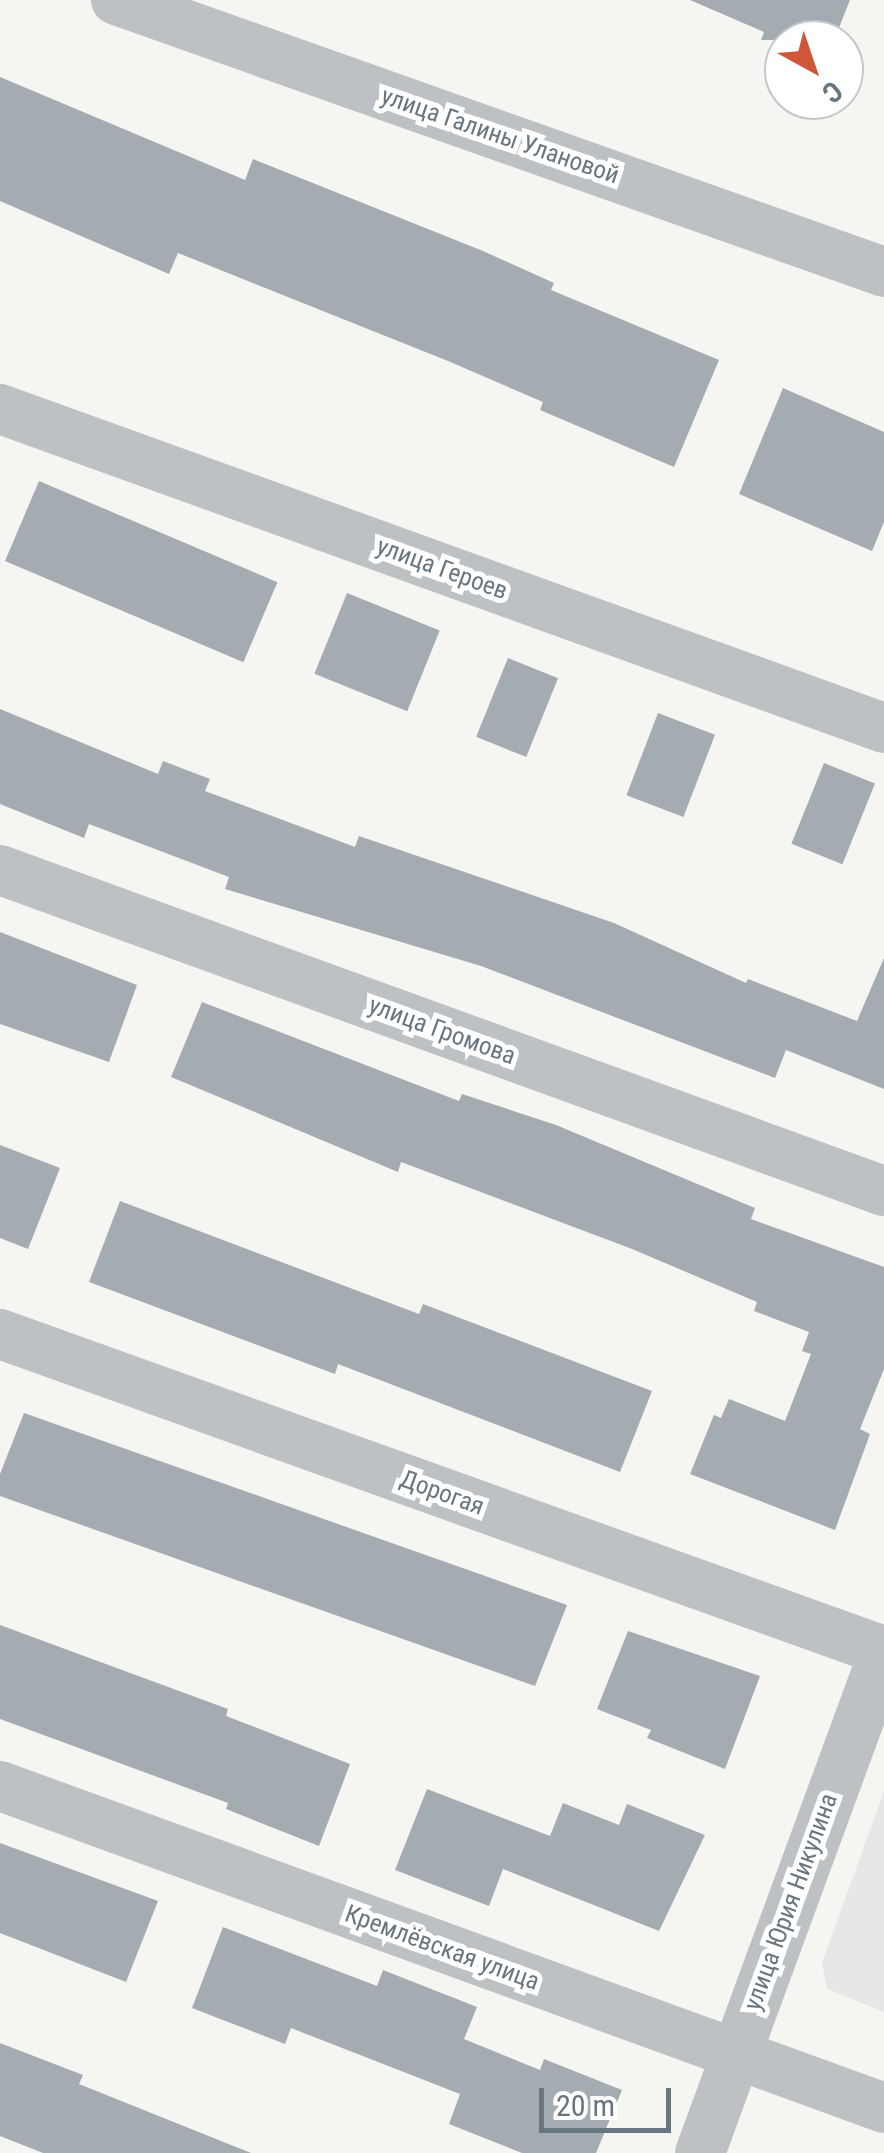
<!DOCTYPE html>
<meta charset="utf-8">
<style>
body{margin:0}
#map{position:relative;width:884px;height:2153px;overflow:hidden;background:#f5f5f2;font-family:"Roboto Condensed",sans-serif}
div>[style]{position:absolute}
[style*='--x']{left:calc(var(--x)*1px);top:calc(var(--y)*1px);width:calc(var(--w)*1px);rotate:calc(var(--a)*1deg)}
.built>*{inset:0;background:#e6e7e6}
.building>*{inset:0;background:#a5acb1;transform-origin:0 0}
.minor>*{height:50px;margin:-25px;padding:0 25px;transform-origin:25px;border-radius:25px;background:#bdc1c4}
span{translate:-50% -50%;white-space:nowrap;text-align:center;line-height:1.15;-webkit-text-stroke:10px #fff;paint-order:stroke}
.street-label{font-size:25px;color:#687680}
.north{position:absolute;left:764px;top:20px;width:100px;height:100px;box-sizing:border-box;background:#fff;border:2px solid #c3c8cc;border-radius:50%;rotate:140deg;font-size:28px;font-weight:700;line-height:40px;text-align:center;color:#687680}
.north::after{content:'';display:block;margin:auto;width:35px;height:45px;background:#cf5639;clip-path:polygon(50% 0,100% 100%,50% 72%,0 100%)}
.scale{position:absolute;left:539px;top:2088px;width:132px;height:45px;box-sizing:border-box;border:5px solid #687680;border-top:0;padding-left:12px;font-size:30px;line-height:35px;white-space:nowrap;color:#687680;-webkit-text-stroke:8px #fff;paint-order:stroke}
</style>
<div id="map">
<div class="built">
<i style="clip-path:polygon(884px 1791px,884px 2012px,827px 1989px,822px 1963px)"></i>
</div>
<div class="building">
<i style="clip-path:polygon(690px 0,850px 0,834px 40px,761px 40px,764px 32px)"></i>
<i style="clip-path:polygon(0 77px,245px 180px,253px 159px,483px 251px,554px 283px,551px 290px,719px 360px,674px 467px,540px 410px,543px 402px,448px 361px,178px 253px,169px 274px,0 201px)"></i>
<i style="clip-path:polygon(783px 388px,884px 432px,884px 522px,872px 551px,739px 494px)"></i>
<i style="left:39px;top:481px;width:259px;height:87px;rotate:23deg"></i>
<i style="left:347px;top:593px;width:100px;height:87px;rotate:22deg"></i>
<i style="left:508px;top:658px;width:54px;height:85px;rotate:22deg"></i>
<i style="clip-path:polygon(0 709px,158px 774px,163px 761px,210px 779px,205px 791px,355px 847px,359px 836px,614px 923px,746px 983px,748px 979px,857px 1021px,884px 958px,884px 1089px,786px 1050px,775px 1078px,481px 966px,225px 889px,229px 877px,89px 824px,84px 838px,0 804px)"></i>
<i style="left:658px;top:713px;width:61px;height:88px;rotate:21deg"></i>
<i style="left:824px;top:763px;width:55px;height:87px;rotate:22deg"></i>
<i style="clip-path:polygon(0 932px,137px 985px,109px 1062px,0 1024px)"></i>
<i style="clip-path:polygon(202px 1002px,459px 1101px,462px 1094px,556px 1125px,755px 1208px,751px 1219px,884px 1267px,884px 1369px,860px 1429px,870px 1434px,835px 1530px,690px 1474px,714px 1415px,721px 1418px,729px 1399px,785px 1421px,811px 1354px,802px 1351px,809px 1332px,754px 1311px,757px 1302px,632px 1249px,401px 1162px,398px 1172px,171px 1077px)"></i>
<i style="clip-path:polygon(0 1145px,60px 1168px,28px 1249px,0 1238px)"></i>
<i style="clip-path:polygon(120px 1201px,419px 1314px,423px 1304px,652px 1391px,620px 1472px,338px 1364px,335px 1374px,89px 1282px)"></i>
<i style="clip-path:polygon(24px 1413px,567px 1605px,535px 1686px,0 1496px,0 1474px)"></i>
<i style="clip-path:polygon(0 1625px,228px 1709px,226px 1716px,350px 1764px,319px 1846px,226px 1809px,228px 1803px,0 1719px)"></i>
<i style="clip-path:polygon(628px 1631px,760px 1676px,725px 1769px,647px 1738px,651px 1730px,597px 1709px)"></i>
<i style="clip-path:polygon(427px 1789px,550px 1836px,563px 1803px,619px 1825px,627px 1804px,705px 1835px,659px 1931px,503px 1869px,489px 1906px,395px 1870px)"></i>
<i style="clip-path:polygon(0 1843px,158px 1901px,126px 1982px,0 1933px)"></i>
<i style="clip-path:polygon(223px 1927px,377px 1986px,383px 1970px,477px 2007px,464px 2039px,540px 2070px,544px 2059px,622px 2090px,596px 2153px,522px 2153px,449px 2124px,460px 2094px,291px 2028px,285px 2044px,192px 2008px)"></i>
<i style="clip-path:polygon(0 2043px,83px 2075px,79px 2084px,251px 2153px,43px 2153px,0 2136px)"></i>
</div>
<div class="minor">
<i style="--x:116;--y:0;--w:815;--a:19.5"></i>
<i style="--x:0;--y:409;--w:940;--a:19.84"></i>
<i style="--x:0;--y:870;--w:940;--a:19.96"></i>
<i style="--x:0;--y:1334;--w:939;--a:19.73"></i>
<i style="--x:0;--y:1786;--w:941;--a:20.01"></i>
<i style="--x:700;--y:2153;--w:534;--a:-69.83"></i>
</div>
<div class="street-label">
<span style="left:500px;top:136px;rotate:19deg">улица Галины Улановой</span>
<span style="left:442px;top:569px;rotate:20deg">улица Героев</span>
<span style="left:442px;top:1031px;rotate:20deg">улица Громова</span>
<span style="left:442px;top:1493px;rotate:20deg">Дорогая</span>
<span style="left:791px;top:1902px;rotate:-70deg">улица Юрия Никулина</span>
<span style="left:442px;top:1948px;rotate:20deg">Кремлёвская улица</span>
</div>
<div class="north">С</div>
<div class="scale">20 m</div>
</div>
